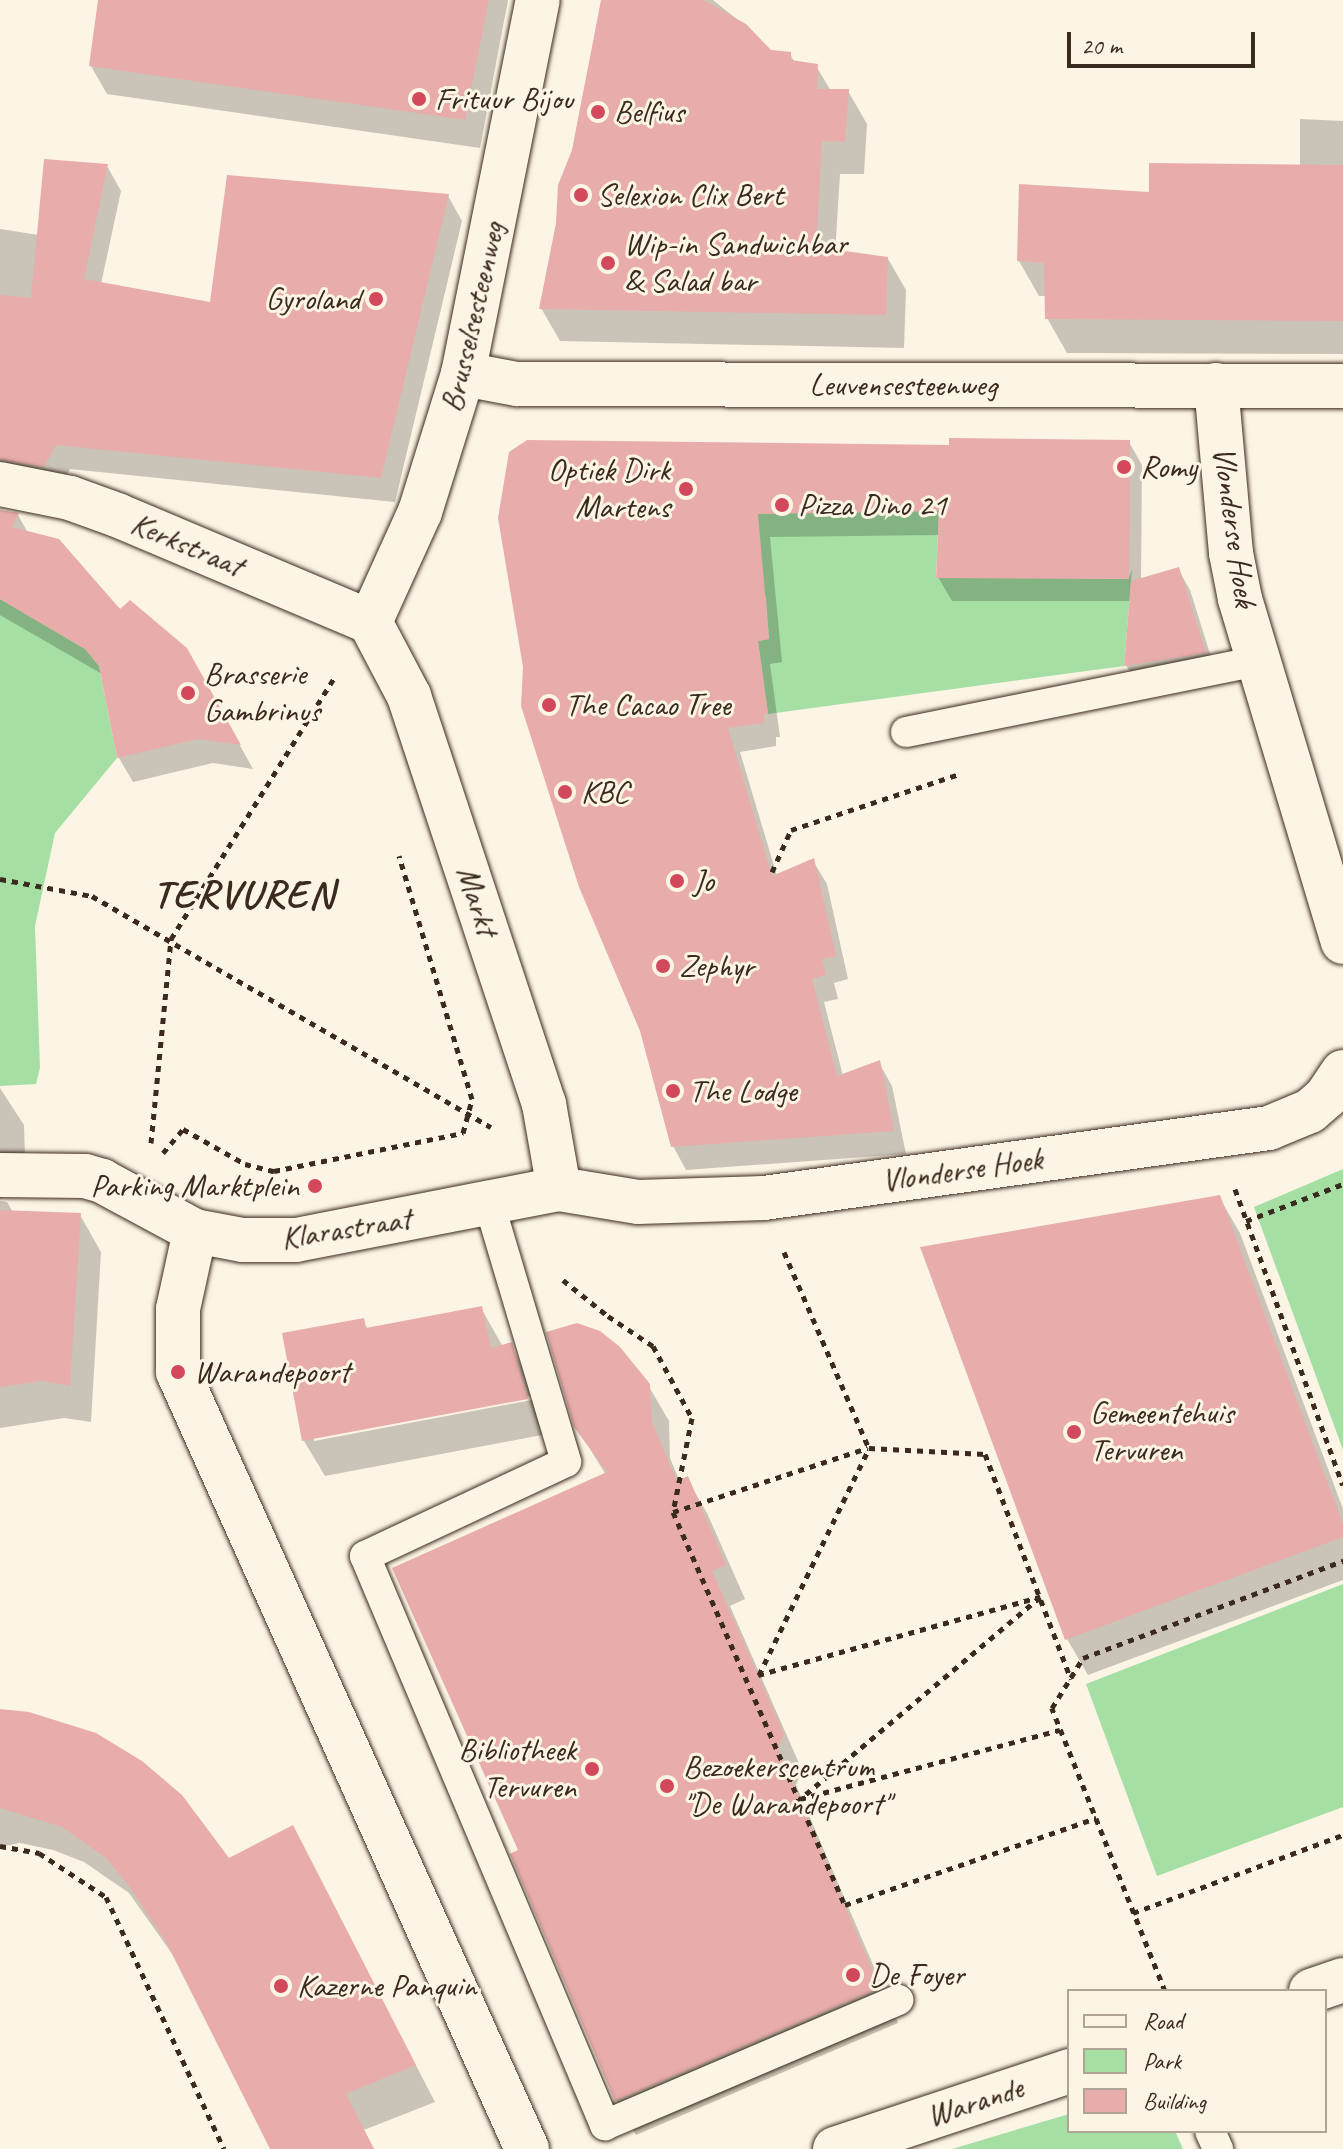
<!DOCTYPE html>
<style>
body{margin:0}
#map{position:relative;width:1343px;height:2149px;overflow:hidden;background:#fcf5e5;font-family:Caveat,sans-serif}
div>[style]{position:absolute}
[style*='--x']{left:calc(var(--x)*1px);top:calc(var(--y)*1px);width:calc(var(--w)*1px);rotate:calc(var(--a)*1deg)}
.green>*{inset:0;background:#a5dfa4}
.shadow>*{inset:0;background:#0003}
.building>*{inset:0;background:#e8adab}
.path>*{height:5px;margin-top:-2.5px;transform-origin:0;background:repeating-linear-gradient(90deg,#3b2a1e 0 6px,transparent 0 12px)}
.roads{filter:drop-shadow(0 0 2px #3b2a1e) drop-shadow(0 0 2px #3b2a1e)}
.service>*{height:30px;margin:-15px;padding:0 15px;transform-origin:15px;border-radius:15px;background:#fcf5e5}
.minor>*{height:44px;margin:-22px;padding:0 22px;transform-origin:22px;border-radius:22px;background:#fcf5e5}
.tertiary>*{height:44px;margin:-22px;padding:0 22px;transform-origin:22px;border-radius:22px;background:#fcf5e5}
.dots>*{width:22px;height:22px;translate:-50% -50%;box-sizing:border-box;border:4px solid #fcf5e5;border-radius:50%}
span{translate:-50% -50%;white-space:nowrap;text-align:center;line-height:1.15;-webkit-text-stroke:6px #fcf5e5;paint-order:stroke}
.poi-label{font-size:32px;color:#3b2a1e}
.left{translate:0 -50%;text-align:left}
.right{translate:-100% -50%;text-align:right}
.street-label{font-size:32px;color:#3b2a1e}
.district-label{font-size:40px;color:#3b2a1e;font-weight:700;letter-spacing:2px}
.legend{position:absolute;left:1067px;top:1989px;width:260px;height:144px;box-sizing:border-box;background:#fcf5e5;border:2px solid #afa495;margin:0;padding:10px 14px;list-style:none;font-size:24px;color:#3b2a1e}
.legend li{display:flex;align-items:center;gap:16px;height:40px}
.legend b{width:40px;border:2px solid #afa495}
.scale{position:absolute;left:1067px;top:32px;width:188px;height:36px;box-sizing:border-box;border:4px solid #3b2a1e;border-top:0;padding-left:10px;font-size:24px;line-height:28px;white-space:nowrap;color:#3b2a1e;-webkit-text-stroke:6px #fcf5e5;paint-order:stroke}
</style>
<div id="map">
<div class="green">
<i style="clip-path:polygon(939px 511px,936px 577px,1128px 579px,1132px 570px,1124px 666px,768px 714px,758px 641px,769px 639px,766px 598px,731px 514px)"></i>
<i style="clip-path:polygon(0 599px,85px 649px,99px 666px,117px 758px,55px 833px,35px 926px,40px 1068px,36px 1084px,0 1086px)"></i>
<i style="clip-path:polygon(1343px 1169px,1343px 1450px,1254px 1207px)"></i>
<i style="clip-path:polygon(1343px 1584px,1343px 1807px,1157px 1876px,1086px 1684px)"></i>
<i style="clip-path:polygon(1069px 2114px,1069px 2131px,1175px 2131px,1183px 2149px,952px 2149px)"></i>
</div>
<div class="shadow">
<i style="clip-path:polygon(100px 0,508px 0,480px 148px,107px 94px,91px 66px)"></i>
<i style="clip-path:polygon(602px 0,713px 0,749px 29px,770px 52px,790px 54px,795px 63px,816px 66px,831px 91px,848px 91px,867px 124px,864px 174px,840px 174px,835px 254px,887px 257px,906px 290px,904px 348px,560px 341px,541px 308px)"></i>
<i style="clip-path:polygon(1300px 119px,1343px 121px,1343px 354px,1067px 353px,1047px 318px,1047px 296px,1039px 296px,1019px 261px,1151px 195px,1300px 166px)"></i>
<i style="clip-path:polygon(107px 166px,121px 191px,101px 284px,211px 305px,448px 196px,462px 221px,395px 502px,70px 469px,58px 491px,0 489px,0 229px,39px 235px)"></i>
<i style="clip-path:polygon(1129px 442px,1142px 465px,1141px 580px,1178px 569px,1190px 590px,1216px 673px,1138px 685px,1126px 665px,1132px 601px,952px 601px,938px 577px,940px 535px,770px 537px,782px 662px,770px 664px,780px 737px,776px 737px,776px 746px,740px 752px,777px 876px,813px 861px,827px 884px,848px 979px,834px 983px,838px 999px,824px 1002px,843px 1076px,879px 1063px,892px 1086px,906px 1154px,686px 1170px,673px 1146px,642px 1031px,525px 667px,500px 514px,952px 447px)"></i>
<i style="clip-path:polygon(0 510px,18px 515px,28px 533px,201px 675px,253px 769px,213px 763px,133px 782px,119px 758px,102px 674px,0 615px)"></i>
<i style="clip-path:polygon(0 1088px,24px 1125px,26px 1187px,10px 1190px,0 1199px)"></i>
<i style="clip-path:polygon(1219px 1197px,1240px 1233px,1343px 1509px,1343px 1580px,1088px 1675px,1067px 1639px,923px 1249px)"></i>
<i style="clip-path:polygon(0 1201px,7px 1202px,13px 1212px,80px 1215px,101px 1252px,91px 1422px,64px 1418px,0 1428px)"></i>
<i style="clip-path:polygon(481px 1308px,503px 1347px,511px 1345px,536px 1395px,314px 1437px,314px 1441px,537px 1399px,547px 1434px,325px 1476px,304px 1441px,363px 1321px,368px 1329px)"></i>
<i style="clip-path:polygon(648px 1385px,669px 1421px,670px 1458px,680px 1482px,687px 1479px,707px 1513px,745px 1599px,730px 1606px,802px 1770px,796px 1785px,898px 2023px,636px 2135px,616px 2100px,513px 1855px,520px 1851px,606px 1475px,576px 1426px)"></i>
<i style="clip-path:polygon(0 1713px,228px 1861px,292px 1827px,435px 2102px,364px 2130px,374px 2149px,272px 2149px,180px 1965px,129px 1893px,84px 1862px,53px 1850px,20px 1843px,0 1847px)"></i>
</div>
<div class="building">
<i style="clip-path:polygon(98px 0,489px 0,465px 120px,89px 66px)"></i>
<i style="clip-path:polygon(601px 0,703px 0,746px 24px,771px 50px,791px 52px,791px 60px,818px 64px,817px 89px,849px 89px,845px 142px,822px 141px,816px 247px,888px 257px,886px 315px,539px 309px,556px 223px,558px 185px,572px 150px)"></i>
<i style="clip-path:polygon(44px 159px,108px 164px,84px 279px,210px 302px,227px 175px,449px 194px,381px 478px,56px 445px,44px 467px,0 460px,0 295px,31px 298px)"></i>
<i style="clip-path:polygon(1149px 163px,1343px 165px,1343px 321px,1045px 319px,1044px 263px,1017px 261px,1019px 184px,1149px 192px)"></i>
<i style="clip-path:polygon(949px 438px,1130px 440px,1129px 579px,936px 578px,939px 511px,758px 514px,769px 639px,758px 641px,768px 714px,764px 714px,764px 723px,728px 728px,772px 876px,814px 858px,836px 956px,822px 959px,826px 975px,812px 979px,837px 1076px,880px 1060px,894px 1131px,671px 1147px,640px 1031px,579px 887px,521px 706px,523px 667px,498px 518px,509px 452px,527px 440px,949px 445px)"></i>
<i style="clip-path:polygon(0 510px,19px 513px,12px 527px,59px 539px,120px 609px,130px 600px,187px 648px,241px 745px,198px 739px,117px 758px,99px 666px,85px 649px,0 599px)"></i>
<i style="clip-path:polygon(1179px 567px,1206px 653px,1124px 666px,1131px 581px)"></i>
<i style="clip-path:polygon(1220px 1195px,1343px 1524px,1343px 1537px,1065px 1640px,920px 1247px)"></i>
<i style="clip-path:polygon(0 1210px,81px 1213px,70px 1386px,42px 1381px,0 1387px)"></i>
<i style="clip-path:polygon(482px 1306px,491px 1348px,512px 1342px,528px 1399px,302px 1441px,282px 1333px,364px 1318px,366px 1328px)"></i>
<i style="clip-path:polygon(577px 1323px,600px 1331px,620px 1347px,650px 1384px,652px 1422px,677px 1481px,688px 1476px,726px 1565px,712px 1571px,784px 1734px,778px 1749px,880px 1988px,615px 2101px,510px 1854px,518px 1850px,392px 1568px,607px 1472px,574px 1427px,546px 1332px)"></i>
<i style="clip-path:polygon(0 1709px,29px 1712px,96px 1733px,142px 1761px,182px 1795px,229px 1858px,293px 1825px,416px 2065px,346px 2094px,374px 2149px,270px 2149px,166px 1942px,129px 1886px,106px 1858px,62px 1827px,0 1808px)"></i>
</div>
<div class="path">
<i style="--x:772;--y:872;--w:46;--a:-65.7"></i>
<i style="--x:791;--y:830;--w:177;--a:-18.4"></i>
<i style="--x:0;--y:879;--w:94;--a:10.5"></i>
<i style="--x:92;--y:896;--w:461;--a:30.1"></i>
<i style="--x:151;--y:1143;--w:205;--a:-84.4"></i>
<i style="--x:171;--y:939;--w:309;--a:-58"></i>
<i style="--x:163;--y:1153;--w:31;--a:-50"></i>
<i style="--x:183;--y:1129;--w:71;--a:29.4"></i>
<i style="--x:245;--y:1164;--w:30;--a:14"></i>
<i style="--x:274;--y:1171;--w:193;--a:-11.4"></i>
<i style="--x:463;--y:1133;--w:35;--a:-75"></i>
<i style="--x:472;--y:1099;--w:254;--a:-106.7"></i>
<i style="--x:1235;--y:1189;--w:315;--a:70"></i>
<i style="--x:1246;--y:1221;--w:104;--a:-20.9"></i>
<i style="--x:784;--y:1252;--w:214;--a:66.6"></i>
<i style="--x:869;--y:1448;--w:116;--a:3"></i>
<i style="--x:985;--y:1454;--w:241;--a:69.1"></i>
<i style="--x:563;--y:1280;--w:58;--a:38.7"></i>
<i style="--x:608;--y:1316;--w:54;--a:33.7"></i>
<i style="--x:653;--y:1346;--w:82;--a:61.6"></i>
<i style="--x:692;--y:1418;--w:96;--a:101.4"></i>
<i style="--x:673;--y:1512;--w:429;--a:66.4"></i>
<i style="--x:845;--y:1905;--w:266;--a:-19.1"></i>
<i style="--x:673;--y:1512;--w:205;--a:-18.2"></i>
<i style="--x:758;--y:1675;--w:293;--a:-15.5"></i>
<i style="--x:1040;--y:1597;--w:314;--a:139.9"></i>
<i style="--x:800;--y:1799;--w:269;--a:-14.9"></i>
<i style="--x:759;--y:1675;--w:252;--a:-64.1"></i>
<i style="--x:0;--y:1846;--w:40;--a:10"></i>
<i style="--x:39;--y:1853;--w:80;--a:33.3"></i>
<i style="--x:106;--y:1897;--w:278;--a:64.9"></i>
<i style="--x:1133;--y:1913;--w:224;--a:-20.4"></i>
<i style="--x:1165;--y:1991;--w:305;--a:-111.8"></i>
<i style="--x:1052;--y:1708;--w:59;--a:-58.2"></i>
<i style="--x:1083;--y:1658;--w:278;--a:-20.5"></i>
</div>
<div class="roads">
<div class="service">
<i style="--x:906;--y:732;--w:360;--a:-11.4"></i>
<i style="--x:489;--y:1203;--w:270;--a:73.4"></i>
<i style="--x:566;--y:1462;--w:222;--a:154.9"></i>
<i style="--x:365;--y:1556;--w:618;--a:67.13"></i>
<i style="--x:605;--y:2125;--w:319;--a:-23.1"></i>
<i style="--x:1210;--y:2131;--w:20;--a:66"></i>
</div>
<div class="minor">
<i style="--x:195;--y:1231;--w:80;--a:102.3"></i>
<i style="--x:178;--y:1309;--w:63;--a:90"></i>
<i style="--x:178;--y:1372;--w:852;--a:65.81"></i>
<i style="--x:1311;--y:1991;--w:34;--a:-19"></i>
<i style="--x:835;--y:2149;--w:247;--a:-18.4"></i>
</div>
<div class="tertiary">
<i style="--x:463;--y:374;--w:55;--a:10.5"></i>
<i style="--x:517;--y:384;--w:826;--a:0.14"></i>
<i style="--x:1216;--y:385;--w:169;--a:84.9"></i>
<i style="--x:1231;--y:553;--w:47;--a:78.9"></i>
<i style="--x:1240;--y:599;--w:358;--a:73.3"></i>
<i style="--x:0;--y:484;--w:71;--a:11.3"></i>
<i style="--x:70;--y:498;--w:50;--a:19.9"></i>
<i style="--x:117;--y:515;--w:275;--a:22.9"></i>
<i style="--x:370;--y:622;--w:121;--a:-65.6"></i>
<i style="--x:420;--y:512;--w:145;--a:-72.7"></i>
<i style="--x:463;--y:374;--w:381;--a:-78.7"></i>
<i style="--x:370;--y:622;--w:84;--a:62.2"></i>
<i style="--x:409;--y:696;--w:430;--a:71.7"></i>
<i style="--x:544;--y:1104;--w:86;--a:80"></i>
<i style="--x:0;--y:1175;--w:85;--a:0.7"></i>
<i style="--x:85;--y:1176;--w:18;--a:16"></i>
<i style="--x:102;--y:1181;--w:106;--a:28.3"></i>
<i style="--x:195;--y:1231;--w:49;--a:10.6"></i>
<i style="--x:243;--y:1240;--w:53;--a:0"></i>
<i style="--x:296;--y:1240;--w:268;--a:-11"></i>
<i style="--x:559;--y:1189;--w:80;--a:9.3"></i>
<i style="--x:638;--y:1202;--w:126;--a:-1.8"></i>
<i style="--x:764;--y:1198;--w:510;--a:-7.89"></i>
<i style="--x:1269;--y:1128;--w:44;--a:-22.5"></i>
<i style="--x:1310;--y:1111;--w:21;--a:-41"></i>
<i style="--x:1326;--y:1097;--w:30;--a:-56"></i>
</div>
</div>
<div class="dots">
<i style="left:419px;top:99px;background:#d1495b"></i>
<i style="left:598px;top:112px;background:#d1495b"></i>
<i style="left:581px;top:195px;background:#d1495b"></i>
<i style="left:608px;top:263px;background:#d1495b"></i>
<i style="left:376px;top:299px;background:#d1495b"></i>
<i style="left:1124px;top:467px;background:#d1495b"></i>
<i style="left:686px;top:489px;background:#d1495b"></i>
<i style="left:782px;top:505px;background:#d1495b"></i>
<i style="left:188px;top:693px;background:#d1495b"></i>
<i style="left:549px;top:705px;background:#d1495b"></i>
<i style="left:565px;top:792px;background:#d1495b"></i>
<i style="left:677px;top:881px;background:#d1495b"></i>
<i style="left:663px;top:966px;background:#d1495b"></i>
<i style="left:673px;top:1091px;background:#d1495b"></i>
<i style="left:315px;top:1186px;background:#d1495b"></i>
<i style="left:178px;top:1372px;background:#d1495b"></i>
<i style="left:1074px;top:1432px;background:#d1495b"></i>
<i style="left:592px;top:1769px;background:#d1495b"></i>
<i style="left:667px;top:1786px;background:#d1495b"></i>
<i style="left:853px;top:1975px;background:#d1495b"></i>
<i style="left:281px;top:1986px;background:#d1495b"></i>
</div>
<div class="poi-label">
<span class="left" style="left:435px;top:99px">Frituur Bijou</span>
<span class="left" style="left:614px;top:112px">Belfius</span>
<span class="left" style="left:597px;top:195px">Selexion Clix Bert</span>
<span class="left" style="left:624px;top:263px">Wip-in Sandwichbar<br>&amp; Salad bar</span>
<span class="right" style="left:360px;top:299px">Gyroland</span>
<span class="left" style="left:1140px;top:467px">Romy</span>
<span class="right" style="left:670px;top:489px">Optiek Dirk<br>Martens</span>
<span class="left" style="left:798px;top:505px">Pizza Dino 21</span>
<span class="left" style="left:204px;top:693px">Brasserie<br>Gambrinus</span>
<span class="left" style="left:565px;top:705px">The Cacao Tree</span>
<span class="left" style="left:581px;top:792px">KBC</span>
<span class="left" style="left:693px;top:881px">Jo</span>
<span class="left" style="left:679px;top:966px">Zephyr</span>
<span class="left" style="left:689px;top:1091px">The Lodge</span>
<span class="right" style="left:299px;top:1186px">Parking Marktplein</span>
<span class="left" style="left:194px;top:1372px">Warandepoort</span>
<span class="left" style="left:1090px;top:1432px">Gemeentehuis<br>Tervuren</span>
<span class="right" style="left:576px;top:1769px">Bibliotheek<br>Tervuren</span>
<span class="left" style="left:683px;top:1786px">Bezoekerscentrum<br>"De Warandepoort"</span>
<span class="left" style="left:869px;top:1975px">De Foyer</span>
<span class="left" style="left:297px;top:1986px">Kazerne Panquin</span>
</div>
<div class="street-label">
<span style="left:473px;top:317px;rotate:-77deg">Brusselsesteenweg</span>
<span style="left:903px;top:385px">Leuvensesteenweg</span>
<span style="left:1234px;top:527px;rotate:82deg">Vlonderse Hoek</span>
<span style="left:187px;top:545px;rotate:23deg">Kerkstraat</span>
<span style="left:477px;top:901px;rotate:72deg">Markt</span>
<span style="left:962px;top:1170px;rotate:-8deg">Vlonderse Hoek</span>
<span style="left:346px;top:1229px;rotate:-9deg">Klarastraat</span>
<span style="left:975px;top:2102px;rotate:-18deg">Warande</span>
</div>
<div class="district-label">
<span style="left:244px;top:894px">TERVUREN</span>
</div>
<ul class="legend">
<li><b style="height:10px;background:#fcf5e5"></b>Road</li>
<li><b style="height:22px;background:#a5dfa4"></b>Park</li>
<li><b style="height:22px;background:#e8adab"></b>Building</li>
</ul>
<div class="scale">20 m</div>
</div>
